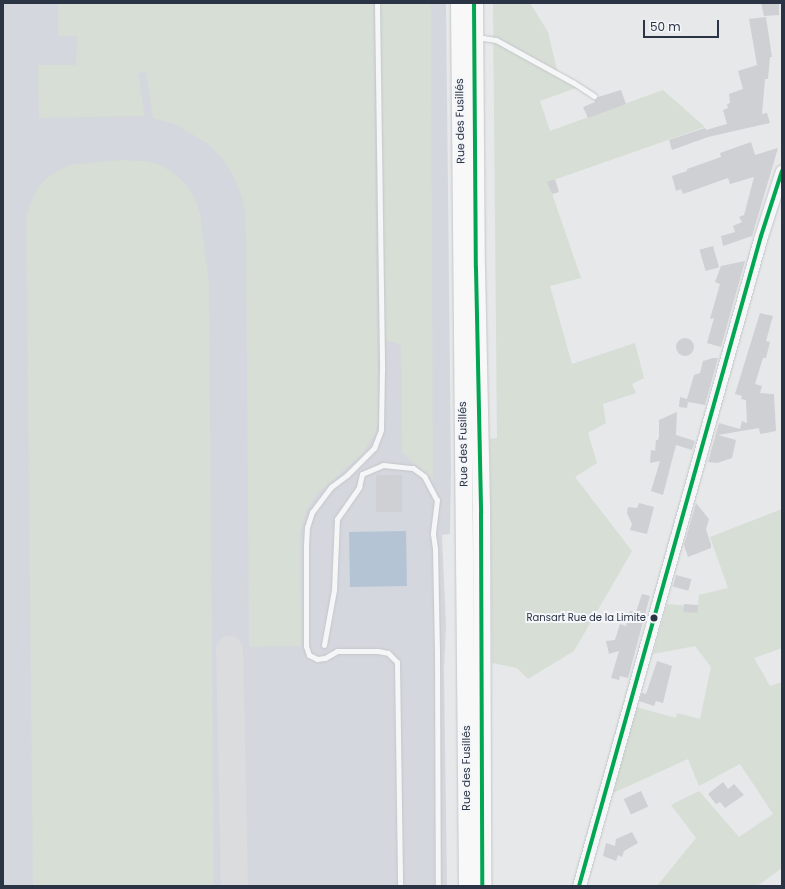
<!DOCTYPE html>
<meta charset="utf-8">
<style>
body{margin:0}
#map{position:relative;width:785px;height:889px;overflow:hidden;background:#e6e8ea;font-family:Poppins,sans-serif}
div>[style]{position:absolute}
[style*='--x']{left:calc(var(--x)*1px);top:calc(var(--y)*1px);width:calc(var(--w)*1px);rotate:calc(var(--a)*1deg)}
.built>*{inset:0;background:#d4d7dd}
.green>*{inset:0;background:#d6ded6}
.water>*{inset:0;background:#b4c4d5;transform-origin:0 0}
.taxiway>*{height:27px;margin:-13.5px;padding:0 13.5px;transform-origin:13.5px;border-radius:13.5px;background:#dadcde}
.building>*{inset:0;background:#ced0d3;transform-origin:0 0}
.round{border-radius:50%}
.roads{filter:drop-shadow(0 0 1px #c4c6c8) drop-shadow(0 0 1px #c4c6c8)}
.service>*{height:5px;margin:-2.5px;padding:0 2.5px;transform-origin:2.5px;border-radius:2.5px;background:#f5f6f7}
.tertiary>*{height:13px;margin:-6.5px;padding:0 6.5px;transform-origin:6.5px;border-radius:6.5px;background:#f5f6f7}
.trunk>*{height:17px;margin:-8.5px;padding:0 8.5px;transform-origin:8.5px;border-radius:8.5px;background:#f8f8f8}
.bus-1>*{height:4px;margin:-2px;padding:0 2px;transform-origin:2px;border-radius:2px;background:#00a651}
.dots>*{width:11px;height:11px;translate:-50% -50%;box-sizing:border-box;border:2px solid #f4f6f9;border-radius:50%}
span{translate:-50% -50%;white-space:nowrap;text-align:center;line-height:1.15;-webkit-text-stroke:4px #f4f6f9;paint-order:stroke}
.bus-label{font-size:10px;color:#2b3445}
.right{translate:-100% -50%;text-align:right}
.street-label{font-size:11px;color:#2b3445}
.frame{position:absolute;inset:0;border:4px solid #2b3445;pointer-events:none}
.scale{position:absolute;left:643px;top:20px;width:76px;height:18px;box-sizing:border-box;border:2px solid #2b3445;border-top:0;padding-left:5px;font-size:12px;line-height:14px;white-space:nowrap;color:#2b3445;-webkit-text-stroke:3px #f4f6f9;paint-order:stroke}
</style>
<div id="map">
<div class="built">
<i style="clip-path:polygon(3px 3px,446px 3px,451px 472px,450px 534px,442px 535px,446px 626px,444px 669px,447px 886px,3px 886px)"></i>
</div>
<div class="green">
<i style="clip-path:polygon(58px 3px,373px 3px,378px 421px,375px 433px,363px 453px,318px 493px,307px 509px,300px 532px,301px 646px,249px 647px,246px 237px,245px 212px,241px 194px,234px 177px,223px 159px,208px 144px,177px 125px,153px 118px,146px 72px,138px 73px,145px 116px,39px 118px,38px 65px,76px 65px,77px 36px,58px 36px)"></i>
<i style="clip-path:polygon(377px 3px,431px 3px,433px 479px,402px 453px,401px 345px,382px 339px)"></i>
<i style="clip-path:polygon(493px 3px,530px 3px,548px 32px,558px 74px,574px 83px,576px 88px,540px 101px,550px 131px,663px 90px,705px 127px,548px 182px,581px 278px,550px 286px,572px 364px,635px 343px,644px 378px,632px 384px,636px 393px,603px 404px,606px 423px,588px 433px,597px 463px,575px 477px,632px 551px,574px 651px,528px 679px,517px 668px,492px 663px,490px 439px,497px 438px)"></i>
<i style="clip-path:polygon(120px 160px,145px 161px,158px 164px,172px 172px,186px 184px,195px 199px,200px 214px,209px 283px,214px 886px,33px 886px,26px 216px,36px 190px,45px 180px,57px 171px,69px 165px)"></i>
<i style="clip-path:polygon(782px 509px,782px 648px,754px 658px,770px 686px,782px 682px,782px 868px,757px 886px,657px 886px,696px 838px,671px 805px,699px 791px,739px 837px,773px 814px,740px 764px,699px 786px,688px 759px,613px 793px,636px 707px,676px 718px,677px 713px,700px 719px,711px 667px,695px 646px,653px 654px,667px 604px,698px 607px,699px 595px,728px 588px,710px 537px)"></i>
</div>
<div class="water">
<i style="left:406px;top:531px;width:55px;height:57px;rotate:89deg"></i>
</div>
<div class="taxiway">
<i style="--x:229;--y:649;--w:237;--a:88.8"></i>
</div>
<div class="building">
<i style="clip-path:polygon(761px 3px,779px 3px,779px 15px,764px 16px)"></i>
<i style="clip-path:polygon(766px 17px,772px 57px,770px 57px,768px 79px,765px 79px,762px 114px,767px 113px,770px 123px,708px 137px,672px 150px,669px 140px,705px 128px,706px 130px,727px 124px,723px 110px,728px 108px,727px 104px,730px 103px,729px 94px,743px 89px,738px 71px,757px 65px,749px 19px)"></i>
<i style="clip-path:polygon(621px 90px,626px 104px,588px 118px,583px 107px,595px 102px,594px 100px,598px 97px)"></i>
<i style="clip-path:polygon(751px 142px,755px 155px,778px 148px,752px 236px,723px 246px,721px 236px,735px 232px,733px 226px,742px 222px,739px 217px,744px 215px,754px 177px,730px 184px,728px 178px,683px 194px,681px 189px,676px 191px,672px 176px,687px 171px,687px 169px,721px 157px,720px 153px)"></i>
<i style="clip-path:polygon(555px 179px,559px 192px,552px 194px,547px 182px)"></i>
<i style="left:713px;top:246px;width:22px;height:14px;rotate:74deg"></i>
<i style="clip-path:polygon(745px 261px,721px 347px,707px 343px,714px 318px,710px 319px,720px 284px,715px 282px,721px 266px)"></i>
<i style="clip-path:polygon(760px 313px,773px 316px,766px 341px,770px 342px,766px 358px,763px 358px,755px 384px,762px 386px,760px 393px,774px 394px,776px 431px,760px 434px,759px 428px,718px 435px,736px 440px,732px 458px,717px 463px,708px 462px,719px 423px,740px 429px,742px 421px,747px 423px,746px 400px,741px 399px,742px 396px,735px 394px)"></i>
<i class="round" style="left:676px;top:338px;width:18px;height:18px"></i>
<i style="clip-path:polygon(713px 358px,718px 358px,705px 405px,688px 402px,687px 408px,679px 407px,680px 397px,687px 399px,694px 375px,700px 373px,703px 361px)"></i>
<i style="clip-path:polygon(677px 412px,676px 435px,695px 441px,692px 450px,676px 445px,663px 495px,651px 491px,660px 461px,650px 463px,651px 450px,655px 451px,656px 440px,658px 440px,659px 436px,659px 420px)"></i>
<i style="left:376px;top:475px;width:26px;height:37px"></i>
<i style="clip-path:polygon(639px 503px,654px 507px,647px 534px,630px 530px,632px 524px,627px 513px,628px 507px,637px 508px)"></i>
<i style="clip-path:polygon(696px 503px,709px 519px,706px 529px,711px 545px,711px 548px,688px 557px,684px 545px)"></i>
<i style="left:676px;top:575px;width:16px;height:12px;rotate:15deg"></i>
<i style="clip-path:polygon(642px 594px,650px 596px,628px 678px,620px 676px,619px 680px,611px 678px,619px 651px,609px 654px,606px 641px,615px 640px,620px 624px,626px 626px,630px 611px,636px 612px)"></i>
<i style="left:684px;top:604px;width:14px;height:8px;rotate:4deg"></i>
<i style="clip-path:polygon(657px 661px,672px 666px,663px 703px,656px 701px,654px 706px,639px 701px,642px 693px,646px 694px)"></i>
<i style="clip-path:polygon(723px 782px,728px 789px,734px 784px,744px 795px,725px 808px,720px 802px,716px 804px,708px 794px)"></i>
<i style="left:641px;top:791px;width:17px;height:19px;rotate:65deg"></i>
<i style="clip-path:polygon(632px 832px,638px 843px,624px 851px,622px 857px,618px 855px,616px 861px,603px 856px,606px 843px,615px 846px,616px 839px)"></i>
</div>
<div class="roads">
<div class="service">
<i style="--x:377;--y:3;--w:367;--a:89.2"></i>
<i style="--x:382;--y:370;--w:60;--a:91"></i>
<i style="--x:381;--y:430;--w:19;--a:111"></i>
<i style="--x:374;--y:448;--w:38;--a:135"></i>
<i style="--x:347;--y:475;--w:20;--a:143"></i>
<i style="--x:331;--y:487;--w:31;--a:127"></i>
<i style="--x:312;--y:512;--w:16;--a:108"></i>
<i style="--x:307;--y:527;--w:22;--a:93"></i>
<i style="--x:306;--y:549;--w:97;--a:90"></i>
<i style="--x:306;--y:646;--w:9;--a:72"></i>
<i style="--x:309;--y:655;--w:9;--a:27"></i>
<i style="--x:317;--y:659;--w:8;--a:-7"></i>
<i style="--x:325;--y:658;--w:14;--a:-30"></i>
<i style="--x:337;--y:651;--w:41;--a:0"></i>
<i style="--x:378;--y:651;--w:10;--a:11"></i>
<i style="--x:388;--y:653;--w:13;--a:45"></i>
<i style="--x:397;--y:662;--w:224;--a:89.2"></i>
<i style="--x:477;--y:37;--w:19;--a:9"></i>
<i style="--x:496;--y:40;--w:89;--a:28.9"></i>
<i style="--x:574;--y:83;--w:24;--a:33"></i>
<i style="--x:362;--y:474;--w:23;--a:-23"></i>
<i style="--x:383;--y:465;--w:30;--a:6"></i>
<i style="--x:413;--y:468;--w:14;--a:36"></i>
<i style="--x:424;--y:476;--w:27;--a:62"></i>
<i style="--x:437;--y:500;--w:34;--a:97"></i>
<i style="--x:433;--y:534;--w:14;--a:82"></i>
<i style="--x:435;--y:548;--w:102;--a:88.9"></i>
<i style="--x:437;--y:650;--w:236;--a:89.8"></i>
<i style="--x:324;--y:645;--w:56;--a:-79.7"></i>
<i style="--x:334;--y:590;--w:71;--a:-87.6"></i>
<i style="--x:337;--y:519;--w:39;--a:-55"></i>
<i style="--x:359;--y:487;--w:13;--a:-77"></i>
</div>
<div class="tertiary">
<i style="--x:579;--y:886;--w:675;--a:-74.36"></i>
<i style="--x:761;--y:236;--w:68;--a:-72.1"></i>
</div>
<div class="trunk">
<i style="--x:459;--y:3;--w:883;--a:89.48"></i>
<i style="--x:474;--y:3;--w:265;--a:89.6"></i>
<i style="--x:476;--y:268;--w:245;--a:88.8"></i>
<i style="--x:481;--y:513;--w:373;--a:89.8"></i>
</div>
</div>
<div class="bus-1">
<i style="--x:474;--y:3;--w:265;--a:89.6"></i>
<i style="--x:476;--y:268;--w:245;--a:88.8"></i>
<i style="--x:481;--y:513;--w:373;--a:89.8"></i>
<i style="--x:579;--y:886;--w:675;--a:-74.36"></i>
<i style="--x:761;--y:236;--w:68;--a:-72.1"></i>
</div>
<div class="dots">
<i style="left:654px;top:618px;background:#2b3445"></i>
</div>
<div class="bus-label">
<span class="right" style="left:646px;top:618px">Ransart Rue de la Limite</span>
</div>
<div class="street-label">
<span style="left:460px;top:121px;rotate:-91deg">Rue des Fusillés</span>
<span style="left:463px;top:444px;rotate:-91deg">Rue des Fusillés</span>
<span style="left:466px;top:768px;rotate:-90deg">Rue des Fusillés</span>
</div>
<div class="frame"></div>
<div class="scale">50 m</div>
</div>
